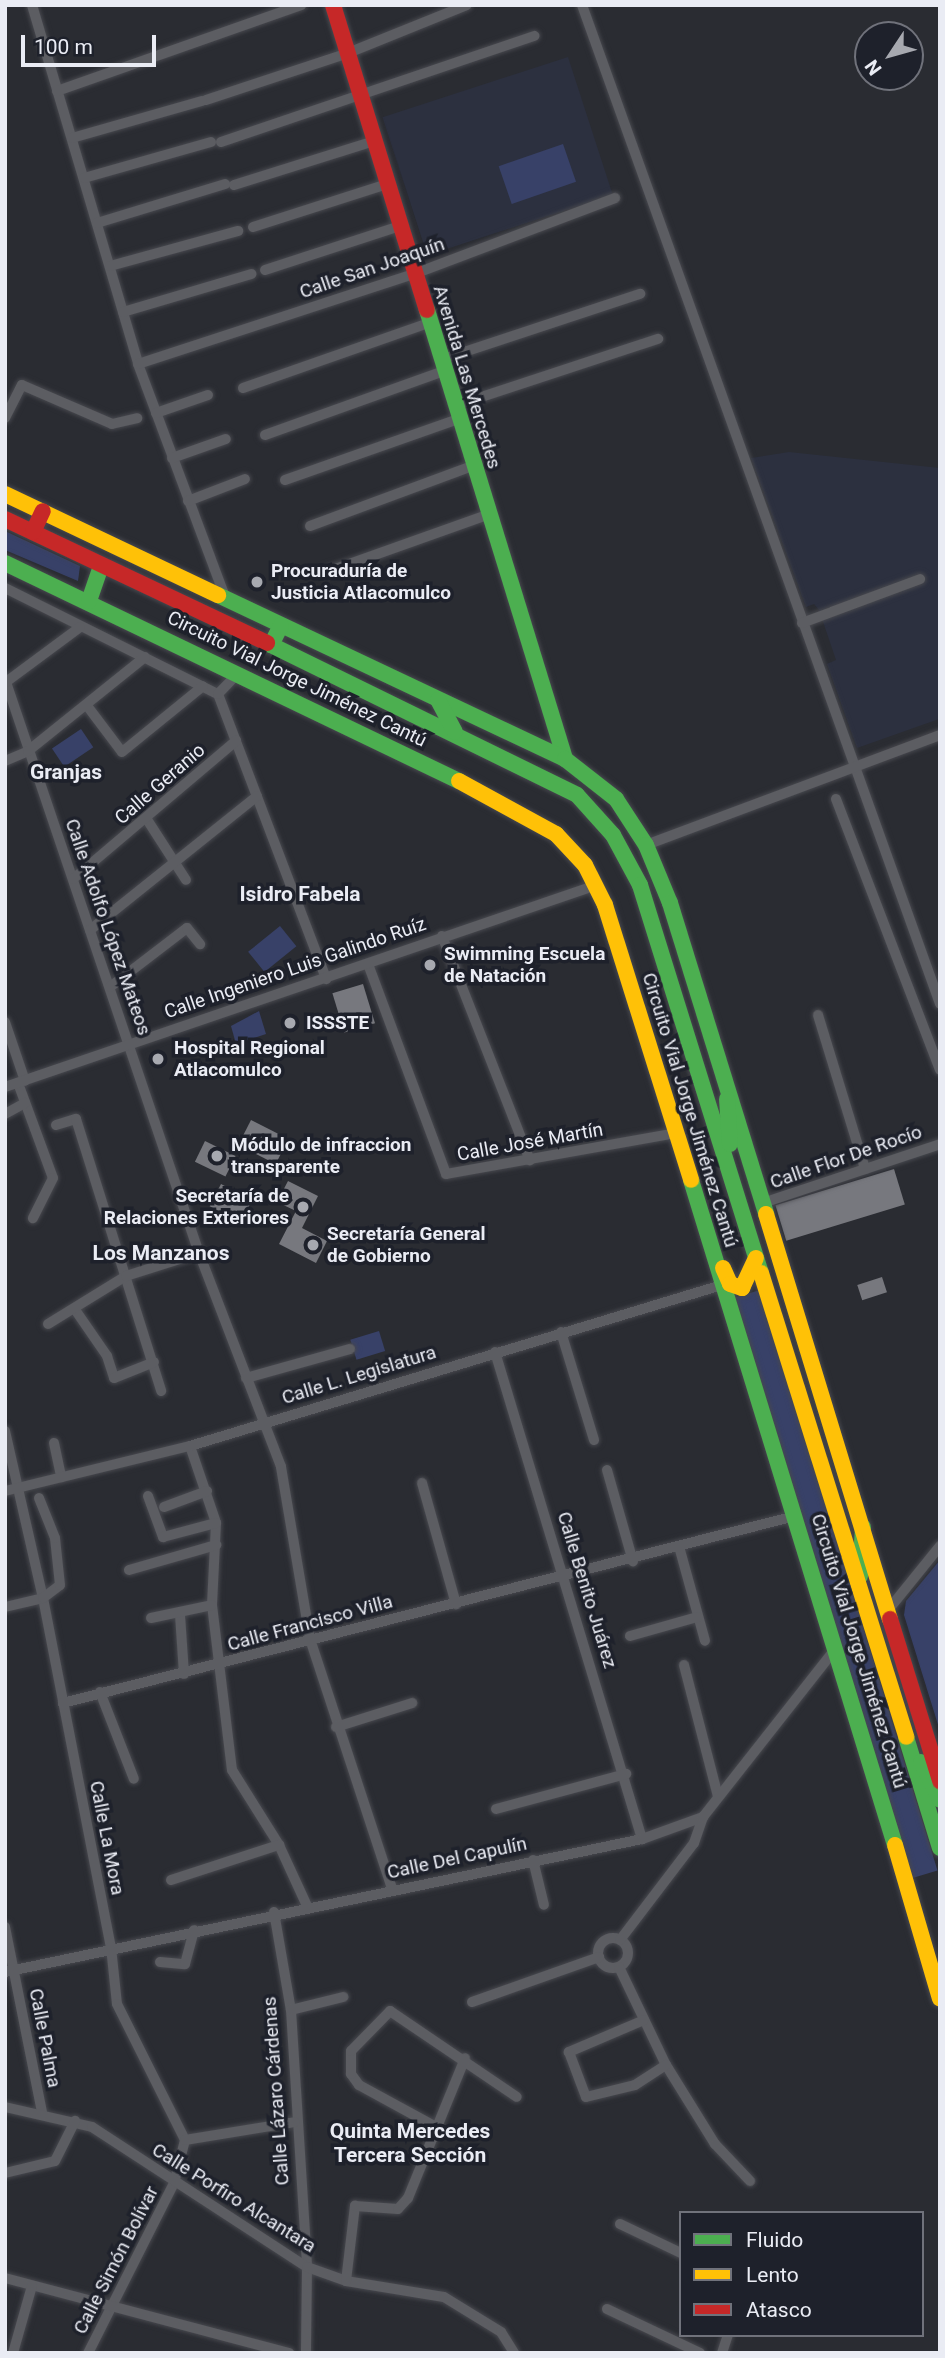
<!DOCTYPE html>
<meta charset="utf-8">
<style>
body{margin:0}
#map{position:relative;width:945px;height:2358px;overflow:hidden;background:#2a2c32;font-family:Roboto,sans-serif}
div>[style]{position:absolute}
[style*='--x']{left:calc(var(--x)*1px);top:calc(var(--y)*1px);width:calc(var(--w)*1px);rotate:calc(var(--a)*1deg)}
.built>*{inset:0;background:#2c303f;transform-origin:0 0}
.green>*{inset:0;background:#384168;transform-origin:0 0}
.building>*{inset:0;background:#77787e;transform-origin:0 0}
.roads{filter:drop-shadow(0 0 2px #47484e) drop-shadow(0 0 2px #47484e)}
.street>*{height:10px;margin:-5px;padding:0 5px;transform-origin:5px;border-radius:5px;background:#5c5d62}
.street>.ring{margin:-5px;padding:0;box-sizing:content-box;background:none;border:10px solid #5c5d62;border-radius:50%}
.fast>*{height:16px;margin:-8px;padding:0 8px;transform-origin:8px;border-radius:8px;background:#4caf50}
.slow>*{height:16px;margin:-8px;padding:0 8px;transform-origin:8px;border-radius:8px;background:#ffc107}
.jam>*{height:16px;margin:-8px;padding:0 8px;transform-origin:8px;border-radius:8px;background:#c62828}
.dots>*{width:19px;height:19px;translate:-50% -50%;box-sizing:border-box;border:4px solid #1e212b;border-radius:50%}
span{translate:-50% -50%;white-space:nowrap;text-align:center;line-height:1.15;-webkit-text-stroke:7px #1e212b;paint-order:stroke}
.street-label{font-size:19px;color:#eaecf4}
.poi-label{font-size:19px;color:#eaecf4;font-weight:700}
.left{translate:0 -50%;text-align:left}
.right{translate:-100% -50%;text-align:right}
.neighbourhood-label{font-size:21px;color:#eaecf4;font-weight:700}
.frame{position:absolute;inset:0;border:7px solid #eaecf4;pointer-events:none}
.legend{position:absolute;left:679px;top:2211px;width:245px;height:126px;box-sizing:border-box;background:#1e212b;border:2px solid #70727b;margin:0;padding:9px 12px;list-style:none;font-size:21px;color:#eaecf4}
.legend li{display:flex;align-items:center;gap:14px;height:35px}
.legend b{width:35px;border:2px solid #70727b}
.north{position:absolute;left:854px;top:21px;width:70px;height:70px;box-sizing:border-box;background:#1e212b;border:2px solid #70727b;border-radius:50%;rotate:234deg;font-size:19px;font-weight:700;line-height:28px;text-align:center;color:#eaecf4}
.north::after{content:'';display:block;margin:auto;width:24px;height:32px;background:#a7a9b0;clip-path:polygon(50% 0,100% 100%,50% 72%,0 100%)}
.scale{position:absolute;left:21px;top:35px;width:135px;height:32px;box-sizing:border-box;border:4px solid #eaecf4;border-top:0;padding-left:9px;font-size:21px;line-height:24px;white-space:nowrap;color:#eaecf4;-webkit-text-stroke:5px #1e212b;paint-order:stroke}
</style>
<div id="map">
<div class="built">
<i style="left:568px;top:57px;width:145px;height:195px;rotate:72deg"></i>
<i style="clip-path:polygon(789px 452px,940px 468px,939px 719px,857px 748px,827px 664px,836px 660px,819px 610px,814px 604px,806px 607px,751px 458px)"></i>
</div>
<div class="green">
<i style="left:563px;top:144px;width:40px;height:68px;rotate:71deg"></i>
<i style="clip-path:polygon(5px 531px,80px 566px,78px 581px,5px 550px)"></i>
<i style="left:81px;top:729px;width:22px;height:35px;rotate:56deg"></i>
<i style="left:280px;top:926px;width:26px;height:41px;rotate:51deg"></i>
<i style="clip-path:polygon(259px 1011px,266px 1034px,236px 1044px,231px 1026px)"></i>
<i style="left:760px;top:1290px;width:607px;height:26px;rotate:73deg"></i>
<i style="left:379px;top:1331px;width:21px;height:30px;rotate:73deg"></i>
<i style="clip-path:polygon(940px 1560px,940px 1731px,904px 1615px,906px 1601px)"></i>
</div>
<div class="building">
<i style="left:363px;top:984px;width:41px;height:32px;rotate:73deg"></i>
<i style="left:251px;top:1120px;width:42px;height:28px;rotate:27deg"></i>
<i style="left:205px;top:1141px;width:34px;height:23px;rotate:26deg"></i>
<i style="left:894px;top:1169px;width:37px;height:124px;rotate:73deg"></i>
<i style="clip-path:polygon(288px 1181px,318px 1196px,302px 1228px,327px 1241px,316px 1263px,279px 1244px,296px 1211px,277px 1202px)"></i>
<i style="left:221px;top:1184px;width:35px;height:25px;rotate:27deg"></i>
<i style="left:882px;top:1277px;width:16px;height:26px;rotate:72deg"></i>
</div>
<div class="roads">
<div class="street">
<i style="--x:32;--y:5;--w:374;--a:73.5"></i>
<i style="--x:138;--y:364;--w:249;--a:69.5"></i>
<i style="--x:582;--y:5;--w:1061;--a:70.28"></i>
<i style="--x:57;--y:91;--w:259;--a:-19.4"></i>
<i style="--x:206;--y:100;--w:150;--a:-18.3"></i>
<i style="--x:348;--y:53;--w:128;--a:-22"></i>
<i style="--x:72;--y:138;--w:135;--a:-15.9"></i>
<i style="--x:221;--y:142;--w:331;--a:-18.7"></i>
<i style="--x:84;--y:178;--w:132;--a:-15.8"></i>
<i style="--x:234;--y:185;--w:147;--a:-17.4"></i>
<i style="--x:97;--y:223;--w:134;--a:-16.9"></i>
<i style="--x:253;--y:227;--w:141;--a:-17.8"></i>
<i style="--x:110;--y:266;--w:133;--a:-15.3"></i>
<i style="--x:265;--y:270;--w:142;--a:-18.1"></i>
<i style="--x:123;--y:312;--w:134;--a:-16.5"></i>
<i style="--x:440;--y:360;--w:211;--a:-18.3"></i>
<i style="--x:138;--y:364;--w:290;--a:-18.1"></i>
<i style="--x:414;--y:274;--w:215;--a:-20.7"></i>
<i style="--x:243;--y:388;--w:197;--a:-19.3"></i>
<i style="--x:454;--y:406;--w:215;--a:-18.2"></i>
<i style="--x:156;--y:413;--w:55;--a:-19.1"></i>
<i style="--x:5;--y:418;--w:37;--a:-63"></i>
<i style="--x:22;--y:385;--w:98;--a:23.4"></i>
<i style="--x:112;--y:424;--w:26;--a:-13"></i>
<i style="--x:265;--y:435;--w:190;--a:-19.7"></i>
<i style="--x:172;--y:458;--w:57;--a:-19.4"></i>
<i style="--x:285;--y:480;--w:183;--a:-19.4"></i>
<i style="--x:188;--y:501;--w:61;--a:-21.1"></i>
<i style="--x:310;--y:526;--w:173;--a:-20.3"></i>
<i style="--x:324;--y:573;--w:173;--a:-19.6"></i>
<i style="--x:5;--y:588;--w:238;--a:26.5"></i>
<i style="--x:802;--y:623;--w:126;--a:-20.4"></i>
<i style="--x:5;--y:679;--w:606;--a:71.33"></i>
<i style="--x:199;--y:1253;--w:229;--a:69"></i>
<i style="--x:281;--y:1467;--w:174;--a:80.4"></i>
<i style="--x:310;--y:1639;--w:263;--a:71.8"></i>
<i style="--x:6;--y:682;--w:92;--a:-36.6"></i>
<i style="--x:218;--y:694;--w:305;--a:69.2"></i>
<i style="--x:218;--y:694;--w:28;--a:-46"></i>
<i style="--x:88;--y:707;--w:56;--a:52.9"></i>
<i style="--x:122;--y:752;--w:104;--a:-39.2"></i>
<i style="--x:5;--y:761;--w:25;--a:-23"></i>
<i style="--x:28;--y:751;--w:150;--a:-38.8"></i>
<i style="--x:836;--y:799;--w:290;--a:69"></i>
<i style="--x:148;--y:821;--w:70;--a:57.2"></i>
<i style="--x:646;--y:845;--w:314;--a:-20.5"></i>
<i style="--x:73;--y:879;--w:214;--a:-40.3"></i>
<i style="--x:90;--y:930;--w:214;--a:-38.7"></i>
<i style="--x:442;--y:936;--w:241;--a:68.6"></i>
<i style="--x:368;--y:964;--w:224;--a:69.6"></i>
<i style="--x:446;--y:1174;--w:234;--a:-10.1"></i>
<i style="--x:110;--y:987;--w:97;--a:-37.5"></i>
<i style="--x:187;--y:928;--w:21;--a:51"></i>
<i style="--x:818;--y:1015;--w:161;--a:73"></i>
<i style="--x:5;--y:1022;--w:62;--a:71.3"></i>
<i style="--x:18;--y:1083;--w:101;--a:69.8"></i>
<i style="--x:53;--y:1178;--w:45;--a:116.6"></i>
<i style="--x:5;--y:1087;--w:626;--a:-18.84"></i>
<i style="--x:5;--y:1114;--w:23;--a:-29"></i>
<i style="--x:56;--y:1125;--w:21;--a:-17"></i>
<i style="--x:76;--y:1119;--w:285;--a:72.6"></i>
<i style="--x:763;--y:1203;--w:187;--a:-18.4"></i>
<i style="--x:76;--y:1311;--w:55;--a:55.4"></i>
<i style="--x:107;--y:1356;--w:23;--a:72"></i>
<i style="--x:114;--y:1378;--w:43;--a:-21.8"></i>
<i style="--x:48;--y:1324;--w:92;--a:-31.6"></i>
<i style="--x:126;--y:1276;--w:77;--a:-17.5"></i>
<i style="--x:561;--y:1332;--w:113;--a:73"></i>
<i style="--x:495;--y:1352;--w:509;--a:73.2"></i>
<i style="--x:246;--y:1378;--w:108;--a:-15.6"></i>
<i style="--x:5;--y:1431;--w:171;--a:77.2"></i>
<i style="--x:43;--y:1598;--w:356;--a:79"></i>
<i style="--x:111;--y:1947;--w:57;--a:84"></i>
<i style="--x:117;--y:2004;--w:152;--a:63.4"></i>
<i style="--x:185;--y:2140;--w:44;--a:104.3"></i>
<i style="--x:174;--y:2183;--w:191;--a:116.8"></i>
<i style="--x:54;--y:1443;--w:35;--a:78"></i>
<i style="--x:190;--y:1446;--w:81;--a:71.3"></i>
<i style="--x:216;--y:1523;--w:82;--a:92.8"></i>
<i style="--x:212;--y:1605;--w:166;--a:83.1"></i>
<i style="--x:232;--y:1770;--w:89;--a:57.9"></i>
<i style="--x:279;--y:1845;--w:67;--a:65.3"></i>
<i style="--x:607;--y:1470;--w:95;--a:74.1"></i>
<i style="--x:422;--y:1483;--w:126;--a:74.3"></i>
<i style="--x:5;--y:1491;--w:190;--a:-13.7"></i>
<i style="--x:190;--y:1446;--w:556;--a:-16.84"></i>
<i style="--x:148;--y:1496;--w:44;--a:69.9"></i>
<i style="--x:163;--y:1537;--w:55;--a:-14.8"></i>
<i style="--x:164;--y:1507;--w:46;--a:-20.4"></i>
<i style="--x:680;--y:1550;--w:94;--a:74.6"></i>
<i style="--x:129;--y:1570;--w:91;--a:-16"></i>
<i style="--x:5;--y:1607;--w:39;--a:-13"></i>
<i style="--x:43;--y:1598;--w:21;--a:-37"></i>
<i style="--x:60;--y:1585;--w:47;--a:-96.1"></i>
<i style="--x:55;--y:1538;--w:43;--a:-111.8"></i>
<i style="--x:889;--y:1609;--w:81;--a:-51"></i>
<i style="--x:180;--y:1615;--w:59;--a:86.1"></i>
<i style="--x:151;--y:1618;--w:62;--a:-12"></i>
<i style="--x:630;--y:1636;--w:70;--a:-15.8"></i>
<i style="--x:684;--y:1665;--w:135;--a:75.5"></i>
<i style="--x:100;--y:1692;--w:93;--a:68.7"></i>
<i style="--x:63;--y:1703;--w:756;--a:-14.33"></i>
<i style="--x:336;--y:1727;--w:80;--a:-17.5"></i>
<i style="--x:496;--y:1809;--w:135;--a:-15.1"></i>
<i style="--x:533;--y:1860;--w:46;--a:76.3"></i>
<i style="--x:171;--y:1880;--w:114;--a:-18"></i>
<i style="--x:274;--y:1912;--w:99;--a:80.2"></i>
<i style="--x:291;--y:2010;--w:257;--a:86.4"></i>
<i style="--x:307;--y:2267;--w:86;--a:90.7"></i>
<i style="--x:5;--y:1927;--w:189;--a:78.7"></i>
<i class="ring" style="left:598px;top:1938px;width:20px;height:20px"></i>
<i style="--x:620;--y:1940;--w:122;--a:-52.7"></i>
<i style="--x:694;--y:1843;--w:28;--a:-71"></i>
<i style="--x:160;--y:1962;--w:25;--a:5"></i>
<i style="--x:185;--y:1964;--w:35;--a:-75"></i>
<i style="--x:619;--y:1967;--w:109;--a:64.4"></i>
<i style="--x:666;--y:2065;--w:93;--a:58.2"></i>
<i style="--x:715;--y:2144;--w:51;--a:46.6"></i>
<i style="--x:5;--y:1972;--w:651;--a:-11.79"></i>
<i style="--x:642;--y:1839;--w:65;--a:-19.8"></i>
<i style="--x:703;--y:1817;--w:216;--a:-51.8"></i>
<i style="--x:472;--y:2002;--w:135;--a:-19.5"></i>
<i style="--x:291;--y:2010;--w:54;--a:-14"></i>
<i style="--x:644;--y:2020;--w:82;--a:156.9"></i>
<i style="--x:569;--y:2052;--w:48;--a:69.3"></i>
<i style="--x:586;--y:2097;--w:50;--a:-13.8"></i>
<i style="--x:635;--y:2085;--w:37;--a:-33"></i>
<i style="--x:5;--y:2107;--w:89;--a:12.9"></i>
<i style="--x:92;--y:2127;--w:257;--a:33.1"></i>
<i style="--x:307;--y:2267;--w:41;--a:19.7"></i>
<i style="--x:346;--y:2281;--w:99;--a:9.3"></i>
<i style="--x:444;--y:2297;--w:67;--a:31.6"></i>
<i style="--x:501;--y:2332;--w:25;--a:58"></i>
<i style="--x:436;--y:2127;--w:88;--a:-151.4"></i>
<i style="--x:359;--y:2085;--w:14;--a:-126"></i>
<i style="--x:351;--y:2074;--w:23;--a:-90"></i>
<i style="--x:351;--y:2051;--w:56;--a:-45.7"></i>
<i style="--x:390;--y:2011;--w:153;--a:34.1"></i>
<i style="--x:185;--y:2140;--w:111;--a:-9.3"></i>
<i style="--x:5;--y:2173;--w:51;--a:-13.5"></i>
<i style="--x:55;--y:2161;--w:45;--a:-63.4"></i>
<i style="--x:620;--y:2224;--w:68;--a:25.4"></i>
<i style="--x:5;--y:2278;--w:294;--a:14.8"></i>
<i style="--x:346;--y:2281;--w:76;--a:-83.2"></i>
<i style="--x:355;--y:2206;--w:43;--a:4"></i>
<i style="--x:398;--y:2209;--w:15;--a:-48"></i>
<i style="--x:408;--y:2198;--w:151;--a:-67.8"></i>
<i style="--x:607;--y:2309;--w:103;--a:25.3"></i>
<i style="--x:13;--y:2353;--w:70;--a:-74.2"></i>
<i style="--x:722;--y:2353;--w:19;--a:-72"></i>
</div>
<div class="fast">
<i style="--x:427;--y:310;--w:470;--a:72.9"></i>
<i style="--x:5;--y:563;--w:504;--a:25.65"></i>
<i style="--x:218;--y:595;--w:384;--a:25.3"></i>
<i style="--x:565;--y:759;--w:65;--a:38.1"></i>
<i style="--x:616;--y:799;--w:55;--a:56.9"></i>
<i style="--x:646;--y:845;--w:63;--a:67.5"></i>
<i style="--x:670;--y:903;--w:325;--a:72.8"></i>
<i style="--x:89;--y:601;--w:36;--a:-71"></i>
<i style="--x:267;--y:643;--w:345;--a:26.1"></i>
<i style="--x:577;--y:795;--w:54;--a:48"></i>
<i style="--x:613;--y:835;--w:57;--a:61.6"></i>
<i style="--x:640;--y:885;--w:406;--a:72.7"></i>
<i style="--x:271;--y:645;--w:22;--a:-63"></i>
<i style="--x:438;--y:700;--w:36;--a:62"></i>
<i style="--x:727;--y:1099;--w:45;--a:86.2"></i>
<i style="--x:691;--y:1180;--w:696;--a:72.95"></i>
<i style="--x:860;--y:1576;--w:49;--a:-86.5"></i>
<i style="--x:906;--y:1737;--w:116;--a:73"></i>
<i style="--x:921;--y:1762;--w:42;--a:63.4"></i>
</div>
<div class="slow">
<i style="--x:5;--y:494;--w:236;--a:25.4"></i>
<i style="--x:459;--y:781;--w:111;--a:28.7"></i>
<i style="--x:556;--y:834;--w:42;--a:46.9"></i>
<i style="--x:585;--y:865;--w:45;--a:63.4"></i>
<i style="--x:605;--y:905;--w:288;--a:72.6"></i>
<i style="--x:766;--y:1214;--w:424;--a:73"></i>
<i style="--x:723;--y:1268;--w:17;--a:66"></i>
<i style="--x:730;--y:1284;--w:13;--a:18"></i>
<i style="--x:742;--y:1288;--w:33;--a:-65"></i>
<i style="--x:761;--y:1273;--w:486;--a:72.6"></i>
<i style="--x:895;--y:1845;--w:160;--a:73.7"></i>
</div>
<div class="jam">
<i style="--x:333;--y:5;--w:319;--a:72.9"></i>
<i style="--x:5;--y:519;--w:290;--a:25.3"></i>
<i style="--x:33;--y:532;--w:23;--a:-65"></i>
<i style="--x:890;--y:1619;--w:170;--a:72.8"></i>
</div>
</div>
<div class="dots">
<i style="left:257px;top:582px;background:#a7a9b0"></i>
<i style="left:430px;top:965px;background:#a7a9b0"></i>
<i style="left:290px;top:1023px;background:#a7a9b0"></i>
<i style="left:158px;top:1059px;background:#a7a9b0"></i>
<i style="left:217px;top:1156px;background:#a7a9b0"></i>
<i style="left:303px;top:1207px;background:#a7a9b0"></i>
<i style="left:313px;top:1245px;background:#a7a9b0"></i>
</div>
<div class="street-label">
<span style="left:372px;top:268px;rotate:-19deg">Calle San Joaquín</span>
<span style="left:467px;top:377px;rotate:73deg">Avenida Las Mercedes</span>
<span style="left:297px;top:679px;rotate:26deg">Circuito Vial Jorge Jiménez Cantú</span>
<span style="left:160px;top:784px;rotate:-41deg">Calle Geranio</span>
<span style="left:108px;top:927px;rotate:71deg">Calle Adolfo López Mateos</span>
<span style="left:295px;top:968px;rotate:-19deg">Calle Ingeniero Luis Galindo Ruíz</span>
<span style="left:690px;top:1110px;rotate:73deg">Circuito Vial Jorge Jiménez Cantú</span>
<span style="left:530px;top:1142px;rotate:-10deg">Calle José Martín</span>
<span style="left:846px;top:1157px;rotate:-19deg">Calle Flor De Rocío</span>
<span style="left:359px;top:1375px;rotate:-17deg">Calle L. Legislatura</span>
<span style="left:587px;top:1590px;rotate:73deg">Calle Benito Juárez</span>
<span style="left:310px;top:1623px;rotate:-15deg">Calle Francisco Villa</span>
<span style="left:859px;top:1651px;rotate:73deg">Circuito Vial Jorge Jiménez Cantú</span>
<span style="left:107px;top:1838px;rotate:79deg">Calle La Mora</span>
<span style="left:457px;top:1858px;rotate:-12deg">Calle Del Capulín</span>
<span style="left:45px;top:2038px;rotate:79deg">Calle Palma</span>
<span style="left:276px;top:2091px;rotate:-94deg">Calle Lázaro Cárdenas</span>
<span style="left:234px;top:2198px;rotate:32deg">Calle Porfiro Alcantara</span>
<span style="left:116px;top:2260px;rotate:-63deg">Calle Simón Bolívar</span>
</div>
<div class="poi-label">
<span class="left" style="left:271px;top:582px">Procuraduría de<br>Justicia Atlacomulco</span>
<span class="left" style="left:444px;top:965px">Swimming Escuela<br>de Natación</span>
<span class="left" style="left:306px;top:1023px">ISSSTE</span>
<span class="left" style="left:174px;top:1059px">Hospital Regional<br>Atlacomulco</span>
<span class="left" style="left:231px;top:1156px">Módulo de infraccion<br>transparente</span>
<span class="right" style="left:289px;top:1207px">Secretaría de<br>Relaciones Exteriores</span>
<span class="left" style="left:327px;top:1245px">Secretaría General<br>de Gobierno</span>
</div>
<div class="neighbourhood-label">
<span style="left:66px;top:772px">Granjas</span>
<span style="left:300px;top:894px">Isidro Fabela</span>
<span style="left:161px;top:1253px">Los Manzanos</span>
<span style="left:410px;top:2143px">Quinta Mercedes<br>Tercera Sección</span>
</div>
<div class="frame"></div>
<ul class="legend">
<li><b style="height:9px;background:#4caf50"></b>Fluido</li>
<li><b style="height:9px;background:#ffc107"></b>Lento</li>
<li><b style="height:9px;background:#c62828"></b>Atasco</li>
</ul>
<div class="north">N</div>
<div class="scale">100 m</div>
</div>
